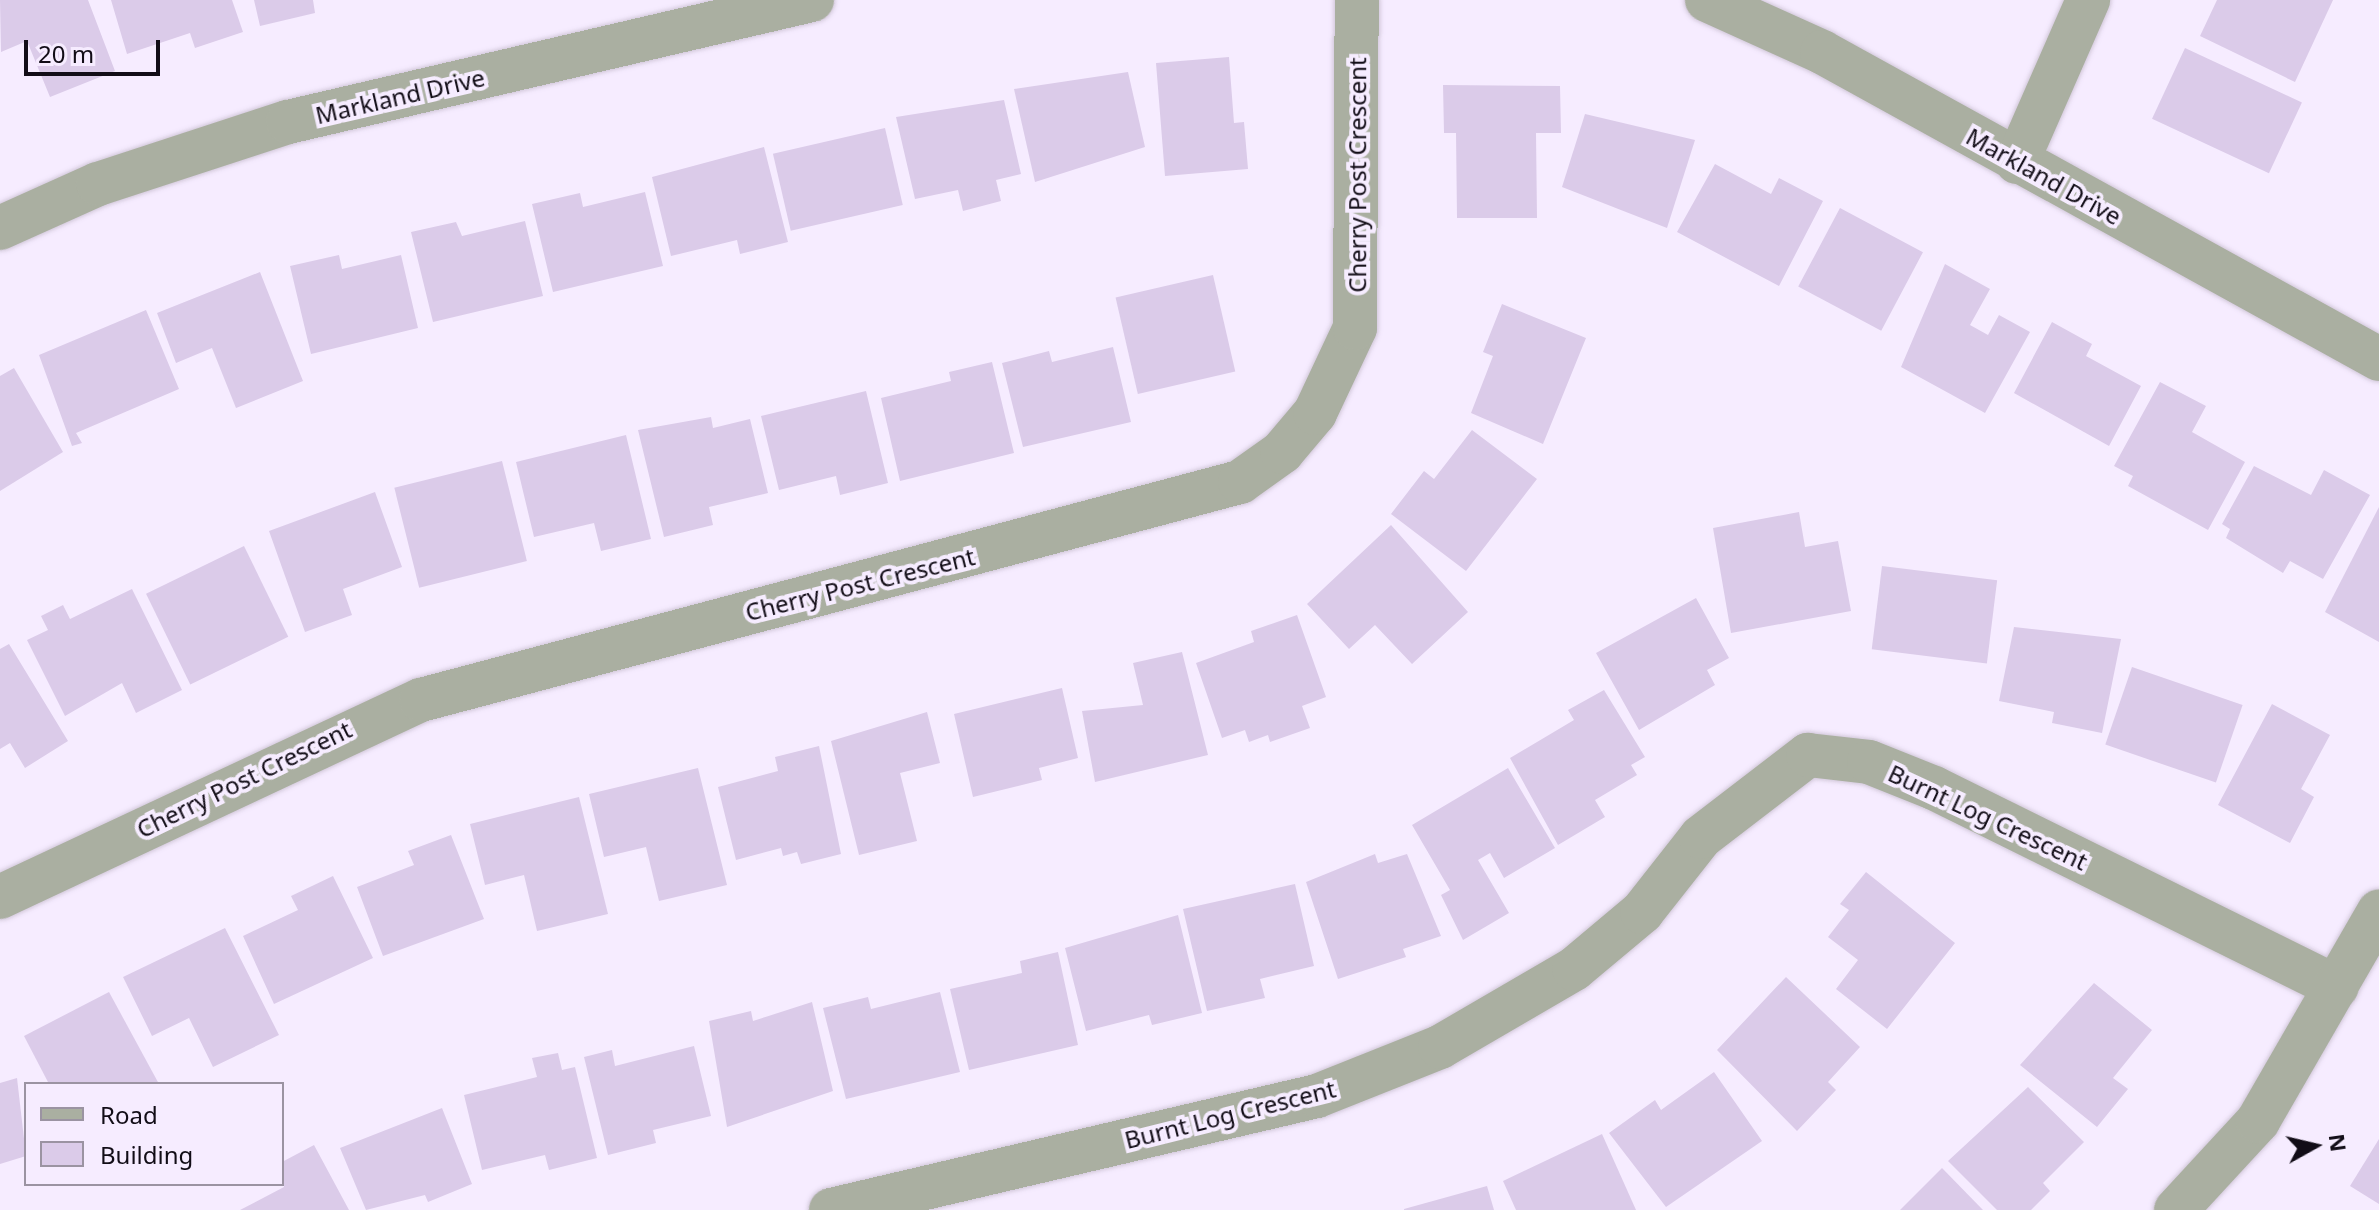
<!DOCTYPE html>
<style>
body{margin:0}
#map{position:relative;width:2379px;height:1210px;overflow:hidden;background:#f6ecff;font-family:"Noto Sans",sans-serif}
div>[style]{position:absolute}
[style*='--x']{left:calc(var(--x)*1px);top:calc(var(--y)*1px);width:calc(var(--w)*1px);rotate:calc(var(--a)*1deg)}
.building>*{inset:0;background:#dbcbe9;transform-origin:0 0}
.roads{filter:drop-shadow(0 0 2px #d2c8da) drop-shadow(0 0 2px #d2c8da)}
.street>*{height:44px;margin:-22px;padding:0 22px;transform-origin:22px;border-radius:22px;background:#aaafa1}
span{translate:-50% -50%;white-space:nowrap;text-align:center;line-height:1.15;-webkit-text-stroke:8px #f6ecff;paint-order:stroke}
.street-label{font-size:24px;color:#120d17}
.legend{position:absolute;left:24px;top:1082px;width:260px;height:104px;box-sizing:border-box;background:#f6ecff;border:2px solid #9b93a2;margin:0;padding:10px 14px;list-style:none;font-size:24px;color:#120d17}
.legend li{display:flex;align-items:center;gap:16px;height:40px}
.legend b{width:40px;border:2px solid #9b93a2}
.north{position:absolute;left:2275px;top:1106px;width:80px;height:80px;-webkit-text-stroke:6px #f6ecff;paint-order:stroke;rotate:82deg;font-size:22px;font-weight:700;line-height:32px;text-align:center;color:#120d17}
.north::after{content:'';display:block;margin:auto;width:28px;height:36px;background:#120d17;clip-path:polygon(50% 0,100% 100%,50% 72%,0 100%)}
.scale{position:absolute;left:24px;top:40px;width:136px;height:36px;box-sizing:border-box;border:4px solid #120d17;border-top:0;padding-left:10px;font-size:24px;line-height:28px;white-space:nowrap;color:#120d17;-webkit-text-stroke:6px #f6ecff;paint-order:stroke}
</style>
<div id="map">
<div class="building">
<i style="clip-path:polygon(0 0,88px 0,115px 71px,50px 97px,27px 41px,1px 52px)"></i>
<i style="clip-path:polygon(111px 0,232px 0,243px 32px,195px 48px,190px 33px,127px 54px)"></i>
<i style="clip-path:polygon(254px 0,313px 0,315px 13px,260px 26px)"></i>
<i style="clip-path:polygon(2217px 0,2333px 0,2295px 82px,2200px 36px)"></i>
<i style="left:2185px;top:48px;width:129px;height:78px;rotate:25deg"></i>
<i style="clip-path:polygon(1229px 57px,1234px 123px,1244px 122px,1248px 169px,1165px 176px,1156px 63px)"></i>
<i style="clip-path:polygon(1128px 72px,1145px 147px,1035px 182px,1014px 89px)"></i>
<i style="clip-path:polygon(1443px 85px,1560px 86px,1561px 133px,1536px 133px,1537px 218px,1457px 218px,1456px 133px,1444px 133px)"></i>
<i style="clip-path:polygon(1004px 100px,1021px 174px,996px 180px,1001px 201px,963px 211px,958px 190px,915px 199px,896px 117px)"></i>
<i style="clip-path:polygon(1585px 114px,1695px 140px,1667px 228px,1562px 187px)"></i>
<i style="left:885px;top:128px;width:79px;height:115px;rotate:77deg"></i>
<i style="clip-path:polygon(764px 147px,788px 242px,740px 254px,737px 240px,671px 256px,652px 177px)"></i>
<i style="clip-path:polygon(1715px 164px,1771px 194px,1779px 178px,1823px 201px,1779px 286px,1677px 232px)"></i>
<i style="clip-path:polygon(645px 192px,663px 266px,553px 292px,532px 204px,580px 193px,583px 207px)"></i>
<i style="left:1840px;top:208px;width:94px;height:89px;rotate:28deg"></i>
<i style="clip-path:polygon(525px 221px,543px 296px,433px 322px,411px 232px,456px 222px,462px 236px)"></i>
<i style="clip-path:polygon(339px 255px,342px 269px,401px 255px,418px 328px,311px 354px,290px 266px)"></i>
<i style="clip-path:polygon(1945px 264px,1990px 289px,1970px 325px,1988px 335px,1999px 315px,2030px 332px,1985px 413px,1901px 367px)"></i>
<i style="clip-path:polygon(260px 272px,303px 381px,236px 408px,212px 348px,176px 363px,157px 313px)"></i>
<i style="left:1213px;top:275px;width:99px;height:100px;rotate:77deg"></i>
<i style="clip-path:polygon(1502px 304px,1586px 338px,1543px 444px,1471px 413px,1493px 356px,1483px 352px)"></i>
<i style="clip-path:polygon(146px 310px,179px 389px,76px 433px,82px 443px,72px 446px,39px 355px)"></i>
<i style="clip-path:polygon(2052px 322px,2092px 344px,2086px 356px,2141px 386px,2109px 446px,2014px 393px)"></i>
<i style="clip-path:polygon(1113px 347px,1131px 422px,1023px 447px,1002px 363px,1049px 351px,1052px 362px)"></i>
<i style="clip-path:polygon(992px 362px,1014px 453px,900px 481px,881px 398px,951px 381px,949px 372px)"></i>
<i style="clip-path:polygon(14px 368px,63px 452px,0 491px,0 376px)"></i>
<i style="clip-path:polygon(2160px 382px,2206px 406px,2192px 432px,2245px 462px,2208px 530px,2128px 486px,2133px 476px,2114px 466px)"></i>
<i style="clip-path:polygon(866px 391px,888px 483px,840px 495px,836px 476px,779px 490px,761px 416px)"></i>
<i style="clip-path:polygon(711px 417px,713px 428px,750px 419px,768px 493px,709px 507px,713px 525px,664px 537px,638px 430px)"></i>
<i style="clip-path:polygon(1472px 430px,1537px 479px,1466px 571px,1391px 514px,1424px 471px,1434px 479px)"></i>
<i style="clip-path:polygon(626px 435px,651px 539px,601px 551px,594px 523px,534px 537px,516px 462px)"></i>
<i style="left:502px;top:461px;width:103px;height:111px;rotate:76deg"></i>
<i style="clip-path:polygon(2254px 466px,2311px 495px,2324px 470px,2370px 495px,2323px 579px,2290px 561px,2283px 573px,2226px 538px,2230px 529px,2222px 524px)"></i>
<i style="clip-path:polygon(375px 492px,402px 567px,343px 589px,352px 615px,305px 632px,269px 531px)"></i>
<i style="clip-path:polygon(2379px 507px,2379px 642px,2325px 612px)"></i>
<i style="clip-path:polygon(1799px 512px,1805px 547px,1838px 541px,1851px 611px,1731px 633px,1713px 528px)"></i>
<i style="clip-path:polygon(1391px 525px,1468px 612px,1412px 664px,1375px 625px,1349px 649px,1307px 604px)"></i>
<i style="left:244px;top:546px;width:101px;height:109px;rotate:64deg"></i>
<i style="left:1882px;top:566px;width:116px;height:84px;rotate:7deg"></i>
<i style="clip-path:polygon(132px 589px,182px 690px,136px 713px,122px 683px,65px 716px,27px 640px,48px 630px,41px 616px,63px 605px,70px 619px)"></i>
<i style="clip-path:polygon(1696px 598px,1729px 658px,1707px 670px,1715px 685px,1639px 730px,1596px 653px)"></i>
<i style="clip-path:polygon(1297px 615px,1326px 697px,1302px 706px,1310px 728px,1270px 742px,1268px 735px,1249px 742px,1245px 730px,1222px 738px,1196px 663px,1254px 642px,1251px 631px)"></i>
<i style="clip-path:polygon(2014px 627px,2121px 639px,2102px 733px,2052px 723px,2054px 712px,1999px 701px)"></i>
<i style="clip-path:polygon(9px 644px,68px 741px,25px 768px,10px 743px,0 749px,0 649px)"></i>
<i style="clip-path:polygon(1182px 652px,1208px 755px,1095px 782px,1082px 711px,1143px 705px,1133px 663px)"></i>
<i style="left:2132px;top:667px;width:117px;height:82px;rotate:19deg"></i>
<i style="clip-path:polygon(1062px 688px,1078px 758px,1039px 768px,1042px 780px,973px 797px,954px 714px)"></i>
<i style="clip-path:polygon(1604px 690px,1645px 757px,1631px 765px,1637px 775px,1595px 800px,1605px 817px,1558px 845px,1510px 758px,1574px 720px,1568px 710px)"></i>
<i style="clip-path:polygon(2272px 704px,2330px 735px,2301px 789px,2314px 797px,2290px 843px,2218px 805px)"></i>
<i style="clip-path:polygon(927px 712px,940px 763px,900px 773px,917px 841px,859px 855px,831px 741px)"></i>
<i style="clip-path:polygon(819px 746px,841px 854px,801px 864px,797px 852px,783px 856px,781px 848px,736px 860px,718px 787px,778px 771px,775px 757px)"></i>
<i style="clip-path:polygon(698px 768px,727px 885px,659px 901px,646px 847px,604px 857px,589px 794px)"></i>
<i style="clip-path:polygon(1508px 768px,1555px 848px,1504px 878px,1490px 853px,1478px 860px,1509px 913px,1463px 940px,1441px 895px,1450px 890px,1412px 825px)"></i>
<i style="clip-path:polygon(579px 797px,608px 914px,537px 931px,524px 875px,485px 885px,470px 824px)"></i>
<i style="clip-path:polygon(451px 835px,484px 919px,383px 956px,357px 887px,414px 865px,408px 851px)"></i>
<i style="clip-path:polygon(1375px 854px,1378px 863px,1407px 854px,1441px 936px,1403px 949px,1406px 957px,1338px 979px,1306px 882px)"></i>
<i style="clip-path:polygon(1866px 872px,1955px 943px,1887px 1029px,1836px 989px,1858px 960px,1828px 937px,1849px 910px,1840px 904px)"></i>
<i style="clip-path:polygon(333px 876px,373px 958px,274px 1004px,243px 936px,298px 910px,291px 896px)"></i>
<i style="clip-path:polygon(1295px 884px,1314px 966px,1260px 979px,1265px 998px,1207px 1011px,1183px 909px)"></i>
<i style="clip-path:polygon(1178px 915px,1202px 1013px,1152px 1025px,1149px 1015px,1086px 1031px,1065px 948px)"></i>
<i style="clip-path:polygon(225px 928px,279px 1035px,213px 1067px,189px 1018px,152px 1036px,123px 977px)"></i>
<i style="clip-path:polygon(1058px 952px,1078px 1045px,969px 1070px,950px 989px,1022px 973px,1020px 961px)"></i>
<i style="clip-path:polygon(1786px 977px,1860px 1047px,1828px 1082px,1836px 1090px,1797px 1131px,1717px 1050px)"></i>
<i style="clip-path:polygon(2094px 983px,2152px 1030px,2113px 1078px,2128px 1089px,2097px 1127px,2020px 1065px)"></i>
<i style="clip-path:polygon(109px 992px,159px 1084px,49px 1084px,24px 1036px)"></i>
<i style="clip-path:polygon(940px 992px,960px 1072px,846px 1099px,823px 1008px,868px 997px,871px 1009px)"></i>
<i style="clip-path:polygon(812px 1002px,833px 1091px,727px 1127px,709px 1021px,751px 1011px,753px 1021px)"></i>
<i style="clip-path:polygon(694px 1046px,711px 1116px,653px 1130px,656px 1143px,608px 1155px,584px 1057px,612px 1050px,615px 1066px)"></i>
<i style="clip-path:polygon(558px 1053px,562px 1070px,575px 1067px,597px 1158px,549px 1170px,545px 1155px,482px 1170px,464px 1095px,537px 1077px,532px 1058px)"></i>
<i style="clip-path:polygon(1714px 1072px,1762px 1141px,1666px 1207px,1609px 1133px,1655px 1100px,1661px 1110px)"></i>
<i style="clip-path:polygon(17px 1078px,26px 1156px,0 1164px,0 1083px)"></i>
<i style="clip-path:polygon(2028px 1087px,2084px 1142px,2043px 1183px,2050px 1191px,2031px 1210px,1997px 1210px,1948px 1161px)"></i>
<i style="clip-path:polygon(442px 1108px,472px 1184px,428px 1202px,425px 1195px,366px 1210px,340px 1148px)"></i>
<i style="clip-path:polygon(1602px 1134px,1636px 1210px,1516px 1210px,1503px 1181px)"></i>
<i style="clip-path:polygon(2379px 1139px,2379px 1204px,2350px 1186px)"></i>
<i style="clip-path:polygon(314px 1145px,349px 1210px,240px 1210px,284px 1187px,282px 1162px)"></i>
<i style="clip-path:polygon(1942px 1168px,1983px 1210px,1900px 1210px)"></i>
<i style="clip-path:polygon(1487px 1186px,1494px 1210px,1404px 1210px,1404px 1209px)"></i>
</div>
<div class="roads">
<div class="street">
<i style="--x:1707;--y:0;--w:126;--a:24.3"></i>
<i style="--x:1822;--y:52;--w:636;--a:28.86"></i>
<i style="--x:2017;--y:162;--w:177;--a:-66.3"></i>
<i style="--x:0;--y:228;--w:107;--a:-24.2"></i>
<i style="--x:98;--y:184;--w:200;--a:-18.1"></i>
<i style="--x:288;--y:122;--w:538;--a:-13.11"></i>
<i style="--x:0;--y:897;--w:465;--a:-25.1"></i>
<i style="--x:421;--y:700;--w:848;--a:-14.91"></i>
<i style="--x:1240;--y:482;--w:52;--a:-35.5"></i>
<i style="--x:1282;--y:452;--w:51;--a:-49.8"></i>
<i style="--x:1315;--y:413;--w:94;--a:-64.8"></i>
<i style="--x:1355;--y:328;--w:328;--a:-89.7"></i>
<i style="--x:831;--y:1210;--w:499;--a:-13.2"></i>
<i style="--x:1317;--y:1096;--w:132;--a:-21.7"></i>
<i style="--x:1440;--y:1047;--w:155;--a:-30.2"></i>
<i style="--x:1574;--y:969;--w:89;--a:-40"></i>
<i style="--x:1642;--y:912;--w:95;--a:-51.8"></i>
<i style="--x:1701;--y:837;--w:135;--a:-37.5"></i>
<i style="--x:1808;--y:755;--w:61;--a:6.5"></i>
<i style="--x:1869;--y:762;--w:70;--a:21.8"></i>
<i style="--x:1934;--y:788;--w:449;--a:26.3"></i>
<i style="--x:2176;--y:1210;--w:121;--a:-47.3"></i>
<i style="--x:2258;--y:1121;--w:242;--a:-60"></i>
</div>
</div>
<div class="street-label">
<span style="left:400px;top:96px;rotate:-13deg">Markland Drive</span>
<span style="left:1357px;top:175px;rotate:-90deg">Cherry Post Crescent</span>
<span style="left:2044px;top:176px;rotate:29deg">Markland Drive</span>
<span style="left:860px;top:584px;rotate:-14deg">Cherry Post Crescent</span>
<span style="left:244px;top:779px;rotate:-26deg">Cherry Post Crescent</span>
<span style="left:1988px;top:817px;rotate:25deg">Burnt Log Crescent</span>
<span style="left:1230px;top:1114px;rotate:-14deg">Burnt Log Crescent</span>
</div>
<ul class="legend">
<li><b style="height:10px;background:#aaafa1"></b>Road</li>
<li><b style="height:22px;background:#dbcbe9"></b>Building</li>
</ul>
<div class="north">N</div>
<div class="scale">20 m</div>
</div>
